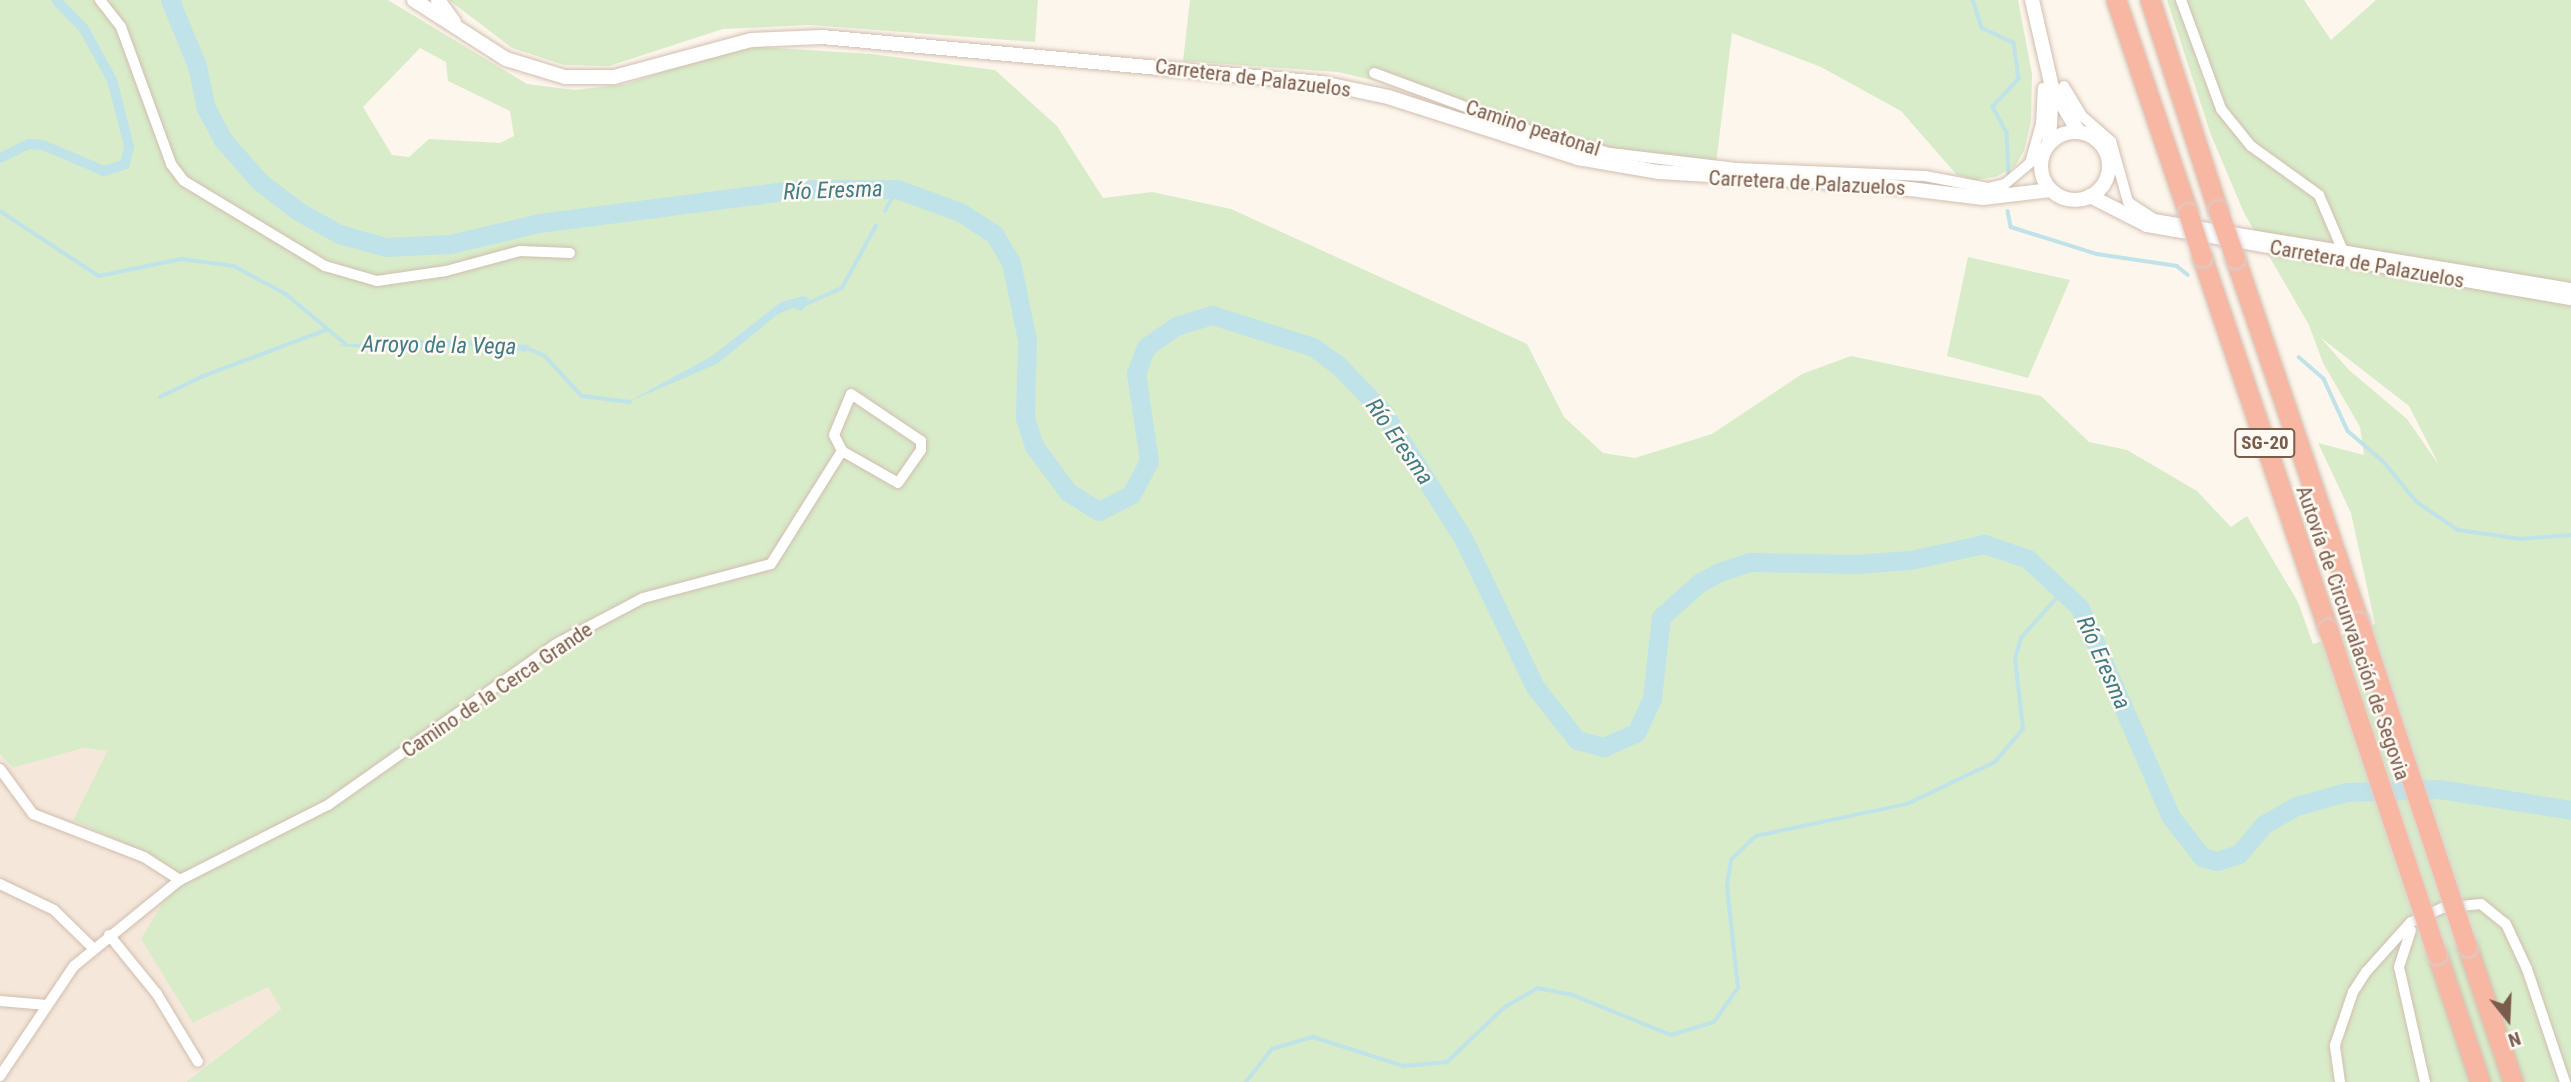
<!DOCTYPE html>
<meta charset="utf-8">
<style>
body{margin:0}
#map{position:relative;width:2571px;height:1082px;overflow:hidden;background:#fdf6ec;font-family:"Roboto Condensed",sans-serif}
div>[style]{position:absolute}
[style*='--x']{left:calc(var(--x)*1px);top:calc(var(--y)*1px);width:calc(var(--w)*1px);rotate:calc(var(--a)*1deg)}
.residential>*{inset:0;background:#f5e8da}
.green>*{inset:0;background:#d8ecc9}
.water>*{inset:0;background:#bfe3e8}
.stream>*{height:3.5px;margin:-1.75px;padding:0 1.75px;transform-origin:1.75px;border-radius:1.75px;background:#bfe3e8}
.canal>*{height:10px;margin:-5px;padding:0 5px;transform-origin:5px;border-radius:5px;background:#bfe3e8}
.river>*{height:19px;margin:-9.5px;padding:0 9.5px;transform-origin:9.5px;border-radius:9.5px;background:#bfe3e8}
.roads{filter:drop-shadow(0 0 2px #d1beb0) drop-shadow(0 0 2px #d1beb0)}
.street>*{height:10px;margin:-5px;padding:0 5px;transform-origin:5px;border-radius:5px;background:#fff}
.secondary>*{height:14px;margin:-7px;padding:0 7px;transform-origin:7px;border-radius:7px;background:#fff}
.secondary>.ring{margin:-7px;padding:0;box-sizing:content-box;background:none;border:14px solid #fff;border-radius:50%}
.highway>*{height:19px;margin:-9.5px;padding:0 9.5px;transform-origin:9.5px;border-radius:9.5px;background:#f7b7a3}
.bridges{filter:drop-shadow(0 0 2px #dad1cd) drop-shadow(0 0 2px #dad1cd)}
.highway-bridge>*{height:19px;margin:-9.5px;padding:0 9.5px;transform-origin:9.5px;border-radius:9.5px;background:#f7b7a3}
span{translate:-50% -50%;white-space:nowrap;text-align:center;line-height:1.15;-webkit-text-stroke:5px #fffaf3;paint-order:stroke}
.shield-label span{padding:2px 5px;background:#fffaf3;border:2px solid;border-radius:5px;-webkit-text-stroke-width:0}
.shield-label{font-size:19px;color:#7a5c4d;font-weight:700}
.street-label{font-size:21px;color:#7a5c4d}
.water-label{font-size:23px;color:#437c86;font-style:italic}
.north{position:absolute;left:2473px;top:984px;width:70px;height:70px;-webkit-text-stroke:5px #fffaf3;paint-order:stroke;rotate:162deg;font-size:19px;font-weight:700;line-height:28px;text-align:center;color:#7a5c4d}
.north::after{content:'';display:block;margin:auto;width:24px;height:32px;background:#7a5c4d;clip-path:polygon(50% 0,100% 100%,50% 72%,0 100%)}
</style>
<div id="map">
<div class="residential">
<i style="clip-path:polygon(84px 748px,107px 751px,73px 820px,172px 867px,169px 893px,194px 1023px,268px 986px,281px 1009px,186px 1082px,0 1082px,0 754px,13px 768px)"></i>
</div>
<div class="green">
<i style="clip-path:polygon(evenodd,0 0,388px 0,527px 84px,575px 90px,626px 84px,716px 54px,759px 47px,871px 54px,995px 70px,1057px 126px,1103px 198px,1152px 192px,1231px 209px,1527px 344px,1564px 417px,1603px 453px,1635px 458px,1712px 434px,1802px 374px,1851px 356px,2041px 396px,2089px 442px,2127px 450px,2197px 491px,2231px 527px,2247px 516px,2298px 602px,2313px 644px,2375px 624px,2351px 513px,2318px 443px,2364px 455px,2360px 427px,2323px 363px,2309px 325px,2244px 213px,2211px 135px,2167px 0,2304px 0,2331px 40px,2376px 0,2571px 0,2571px 1082px,186px 1082px,281px 1009px,268px 987px,193px 1023px,141px 939px,169px 893px,172px 867px,73px 820px,107px 751px,84px 748px,13px 768px,0 754px,0 0,420px 48px,446px 62px,448px 81px,510px 111px,514px 136px,500px 143px,429px 139px,409px 157px,392px 155px,363px 107px,420px 48px,0 0,2320px 337px,2409px 406px,2439px 465px,2407px 419px,2349px 370px,2320px 337px)"></i>
<i style="clip-path:polygon(449px 0,1038px 0,1035px 42px,811px 25px,723px 29px,609px 66px,564px 65px,512px 48px)"></i>
<i style="clip-path:polygon(1190px 0,2018px 0,2032px 74px,2031px 121px,2024px 151px,2015px 166px,1996px 177px,1974px 180px,1957px 175px,1901px 111px,1821px 67px,1732px 33px,1716px 164px,1610px 153px,1449px 98px,1338px 72px,1183px 61px)"></i>
<i style="clip-path:polygon(1968px 257px,2070px 280px,2028px 378px,1947px 356px)"></i>
</div>
<div class="water">
<i style="clip-path:polygon(803px 296px,809px 298px,802px 311px,793px 308px,778px 314px,717px 364px,626px 403px,712px 356px,781px 302px)"></i>
<i style="clip-path:polygon(442px 339px,530px 345px,526px 352px,493px 345px,389px 351px,336px 345px)"></i>
</div>
<div class="stream">
<i style="--x:1973;--y:0;--w:29;--a:72"></i>
<i style="--x:1982;--y:28;--w:35;--a:25"></i>
<i style="--x:2014;--y:43;--w:36;--a:82"></i>
<i style="--x:2019;--y:79;--w:38;--a:133"></i>
<i style="--x:1993;--y:107;--w:29;--a:61"></i>
<i style="--x:2007;--y:132;--w:44;--a:87.4"></i>
<i style="--x:0;--y:211;--w:118;--a:33.3"></i>
<i style="--x:99;--y:276;--w:85;--a:-11.6"></i>
<i style="--x:182;--y:259;--w:52;--a:7.7"></i>
<i style="--x:234;--y:266;--w:59;--a:28.3"></i>
<i style="--x:286;--y:294;--w:78;--a:39.8"></i>
<i style="--x:885;--y:211;--w:25;--a:-61"></i>
<i style="--x:2008;--y:211;--w:16;--a:79"></i>
<i style="--x:2011;--y:227;--w:90;--a:17.4"></i>
<i style="--x:2097;--y:254;--w:81;--a:8.5"></i>
<i style="--x:2177;--y:266;--w:14;--a:39"></i>
<i style="--x:804;--y:305;--w:42;--a:-24.1"></i>
<i style="--x:842;--y:288;--w:71;--a:-61.3"></i>
<i style="--x:525;--y:347;--w:22;--a:24"></i>
<i style="--x:545;--y:356;--w:54;--a:47.2"></i>
<i style="--x:582;--y:396;--w:48;--a:7.1"></i>
<i style="--x:2299;--y:357;--w:33;--a:41"></i>
<i style="--x:2324;--y:379;--w:57;--a:65.2"></i>
<i style="--x:2348;--y:431;--w:46;--a:40.6"></i>
<i style="--x:2383;--y:461;--w:53;--a:50.3"></i>
<i style="--x:2417;--y:502;--w:50;--a:34.3"></i>
<i style="--x:2458;--y:530;--w:64;--a:8.1"></i>
<i style="--x:2521;--y:539;--w:50;--a:-4.6"></i>
<i style="--x:160;--y:397;--w:46;--a:-26"></i>
<i style="--x:201;--y:377;--w:134;--a:-20.6"></i>
<i style="--x:1246;--y:1082;--w:42;--a:-51.8"></i>
<i style="--x:1272;--y:1049;--w:43;--a:-16.3"></i>
<i style="--x:1313;--y:1037;--w:96;--a:17.7"></i>
<i style="--x:1404;--y:1066;--w:43;--a:-5.3"></i>
<i style="--x:1447;--y:1062;--w:80;--a:-43.5"></i>
<i style="--x:1505;--y:1007;--w:38;--a:-30"></i>
<i style="--x:1538;--y:988;--w:36;--a:11"></i>
<i style="--x:1573;--y:995;--w:106;--a:22.2"></i>
<i style="--x:1671;--y:1035;--w:45;--a:-16.8"></i>
<i style="--x:1714;--y:1022;--w:42;--a:-54.8"></i>
<i style="--x:1738;--y:988;--w:103;--a:-96.2"></i>
<i style="--x:1727;--y:886;--w:26;--a:-81"></i>
<i style="--x:1731;--y:860;--w:35;--a:-44"></i>
<i style="--x:1756;--y:836;--w:154;--a:-12"></i>
<i style="--x:1907;--y:804;--w:98;--a:-25.5"></i>
<i style="--x:1995;--y:762;--w:43;--a:-49.7"></i>
<i style="--x:2023;--y:729;--w:70;--a:-96.5"></i>
<i style="--x:2015;--y:659;--w:22;--a:-74"></i>
<i style="--x:2021;--y:638;--w:60;--a:-48.4"></i>
</div>
<div class="canal">
<i style="--x:0;--y:158;--w:32;--a:-26"></i>
<i style="--x:29;--y:144;--w:14;--a:4"></i>
<i style="--x:43;--y:145;--w:66;--a:23.1"></i>
<i style="--x:104;--y:171;--w:22;--a:-18"></i>
<i style="--x:125;--y:164;--w:18;--a:-77"></i>
<i style="--x:129;--y:146;--w:68;--a:-104.4"></i>
<i style="--x:112;--y:80;--w:58;--a:-118.8"></i>
<i style="--x:84;--y:29;--w:40;--a:-134"></i>
</div>
<div class="river">
<i style="--x:170;--y:0;--w:71;--a:67.8"></i>
<i style="--x:197;--y:66;--w:43;--a:77.9"></i>
<i style="--x:206;--y:108;--w:36;--a:62"></i>
<i style="--x:223;--y:140;--w:56;--a:48.6"></i>
<i style="--x:260;--y:182;--w:48;--a:37.3"></i>
<i style="--x:298;--y:211;--w:47;--a:29.3"></i>
<i style="--x:339;--y:234;--w:49;--a:15.5"></i>
<i style="--x:386;--y:247;--w:64;--a:-2.7"></i>
<i style="--x:450;--y:244;--w:91;--a:-13.3"></i>
<i style="--x:539;--y:223;--w:265;--a:-7.4"></i>
<i style="--x:802;--y:189;--w:95;--a:0"></i>
<i style="--x:897;--y:189;--w:67;--a:20.1"></i>
<i style="--x:960;--y:212;--w:40;--a:32.9"></i>
<i style="--x:994;--y:234;--w:33;--a:59"></i>
<i style="--x:1011;--y:262;--w:80;--a:78.4"></i>
<i style="--x:1027;--y:340;--w:78;--a:91.5"></i>
<i style="--x:1025;--y:418;--w:29;--a:72"></i>
<i style="--x:1034;--y:446;--w:57;--a:53.5"></i>
<i style="--x:1068;--y:492;--w:36;--a:32"></i>
<i style="--x:1099;--y:511;--w:36;--a:-27"></i>
<i style="--x:1131;--y:495;--w:38;--a:-62"></i>
<i style="--x:1149;--y:461;--w:89;--a:-98.4"></i>
<i style="--x:1136;--y:373;--w:28;--a:-69"></i>
<i style="--x:1146;--y:347;--w:37;--a:-35"></i>
<i style="--x:1176;--y:326;--w:38;--a:-17"></i>
<i style="--x:1212;--y:315;--w:106;--a:17.6"></i>
<i style="--x:1313;--y:347;--w:31;--a:36"></i>
<i style="--x:1338;--y:365;--w:65;--a:46.2"></i>
<i style="--x:1383;--y:412;--w:149;--a:57.6"></i>
<i style="--x:1463;--y:538;--w:165;--a:64.2"></i>
<i style="--x:1535;--y:687;--w:68;--a:51.6"></i>
<i style="--x:1577;--y:740;--w:28;--a:15"></i>
<i style="--x:1604;--y:747;--w:35;--a:-24"></i>
<i style="--x:1636;--y:733;--w:38;--a:-65"></i>
<i style="--x:1652;--y:698;--w:81;--a:-83.7"></i>
<i style="--x:1661;--y:617;--w:51;--a:-41.8"></i>
<i style="--x:1699;--y:583;--w:24;--a:-28"></i>
<i style="--x:1720;--y:572;--w:31;--a:-19"></i>
<i style="--x:1749;--y:562;--w:107;--a:1.1"></i>
<i style="--x:1856;--y:564;--w:54;--a:-4.2"></i>
<i style="--x:1910;--y:560;--w:76;--a:-12.2"></i>
<i style="--x:1984;--y:544;--w:46;--a:18.8"></i>
<i style="--x:2028;--y:559;--w:71;--a:43.3"></i>
<i style="--x:2080;--y:608;--w:228;--a:66.5"></i>
<i style="--x:2171;--y:817;--w:51;--a:52.2"></i>
<i style="--x:2202;--y:857;--w:16;--a:15"></i>
<i style="--x:2217;--y:861;--w:23;--a:-18"></i>
<i style="--x:2239;--y:854;--w:38;--a:-50"></i>
<i style="--x:2263;--y:825;--w:38;--a:-30"></i>
<i style="--x:2296;--y:806;--w:53;--a:-15.4"></i>
<i style="--x:2347;--y:792;--w:92;--a:-1.9"></i>
<i style="--x:2439;--y:789;--w:134;--a:9"></i>
</div>
<div class="roads">
<div class="street">
<i style="--x:100;--y:0;--w:34;--a:52"></i>
<i style="--x:121;--y:27;--w:146;--a:69.9"></i>
<i style="--x:171;--y:164;--w:21;--a:53"></i>
<i style="--x:184;--y:181;--w:165;--a:31.1"></i>
<i style="--x:325;--y:266;--w:54;--a:16.1"></i>
<i style="--x:377;--y:281;--w:70;--a:-8.2"></i>
<i style="--x:446;--y:271;--w:77;--a:-15.1"></i>
<i style="--x:520;--y:251;--w:50;--a:2.3"></i>
<i style="--x:2181;--y:0;--w:116;--a:69.8"></i>
<i style="--x:2221;--y:109;--w:48;--a:51"></i>
<i style="--x:2251;--y:146;--w:84;--a:35.8"></i>
<i style="--x:2319;--y:195;--w:61;--a:66.8"></i>
<i style="--x:1374;--y:73;--w:161;--a:20.3"></i>
<i style="--x:1525;--y:129;--w:88;--a:15.8"></i>
<i style="--x:1610;--y:153;--w:127;--a:6.8"></i>
<i style="--x:1736;--y:168;--w:189;--a:2.4"></i>
<i style="--x:1925;--y:176;--w:64;--a:10.8"></i>
<i style="--x:1988;--y:188;--w:17;--a:-13"></i>
<i style="--x:2005;--y:184;--w:33;--a:-40"></i>
<i style="--x:2030;--y:163;--w:41;--a:-74.2"></i>
<i style="--x:2041;--y:124;--w:36;--a:-87"></i>
<i style="--x:2064;--y:86;--w:35;--a:59"></i>
<i style="--x:2082;--y:116;--w:38;--a:41"></i>
<i style="--x:2111;--y:141;--w:63;--a:74.4"></i>
<i style="--x:2128;--y:202;--w:31;--a:33"></i>
<i style="--x:2154;--y:219;--w:423;--a:9.4"></i>
<i style="--x:0;--y:769;--w:56;--a:53.7"></i>
<i style="--x:33;--y:814;--w:119;--a:21.2"></i>
<i style="--x:144;--y:857;--w:43;--a:32.6"></i>
<i style="--x:0;--y:884;--w:60;--a:25.7"></i>
<i style="--x:54;--y:910;--w:54;--a:44.3"></i>
<i style="--x:2411;--y:930;--w:39;--a:108"></i>
<i style="--x:2399;--y:967;--w:118;--a:77.3"></i>
<i style="--x:109;--y:935;--w:76;--a:50.9"></i>
<i style="--x:157;--y:994;--w:79;--a:58.9"></i>
<i style="--x:0;--y:1001;--w:47;--a:4.9"></i>
<i style="--x:0;--y:1076;--w:133;--a:-56.1"></i>
<i style="--x:74;--y:966;--w:136;--a:-39.1"></i>
<i style="--x:180;--y:880;--w:166;--a:-26.9"></i>
<i style="--x:328;--y:805;--w:281;--a:-35.2"></i>
<i style="--x:558;--y:643;--w:96;--a:-27.9"></i>
<i style="--x:643;--y:598;--w:132;--a:-14.9"></i>
<i style="--x:771;--y:564;--w:133;--a:-57.9"></i>
<i style="--x:842;--y:451;--w:64;--a:29.7"></i>
<i style="--x:898;--y:483;--w:40;--a:-55.1"></i>
<i style="--x:921;--y:450;--w:9;--a:-90"></i>
<i style="--x:921;--y:441;--w:84;--a:-146.1"></i>
<i style="--x:851;--y:394;--w:44;--a:112.5"></i>
<i style="--x:834;--y:435;--w:18;--a:63"></i>
<i style="--x:2340;--y:1082;--w:37;--a:-98"></i>
<i style="--x:2335;--y:1045;--w:56;--a:-71.2"></i>
<i style="--x:2353;--y:992;--w:24;--a:-57"></i>
<i style="--x:2366;--y:972;--w:67;--a:-48"></i>
<i style="--x:2411;--y:922;--w:34;--a:-24"></i>
<i style="--x:2442;--y:908;--w:39;--a:-6"></i>
<i style="--x:2481;--y:904;--w:32;--a:39"></i>
<i style="--x:2506;--y:924;--w:50;--a:65"></i>
<i style="--x:2527;--y:969;--w:119;--a:71.4"></i>
</div>
<div class="secondary">
<i style="--x:414;--y:0;--w:109;--a:32.7"></i>
<i style="--x:506;--y:59;--w:62;--a:17"></i>
<i style="--x:565;--y:77;--w:49;--a:0"></i>
<i style="--x:614;--y:77;--w:142;--a:-15.1"></i>
<i style="--x:751;--y:40;--w:71;--a:-2.4"></i>
<i style="--x:822;--y:37;--w:502;--a:5.26"></i>
<i style="--x:1322;--y:83;--w:67;--a:12"></i>
<i style="--x:1388;--y:97;--w:200;--a:17.8"></i>
<i style="--x:1578;--y:158;--w:81;--a:9.9"></i>
<i style="--x:1658;--y:172;--w:211;--a:3.3"></i>
<i style="--x:1869;--y:184;--w:115;--a:7"></i>
<i style="--x:1983;--y:198;--w:68;--a:-6.7"></i>
<i style="--x:438;--y:0;--w:27;--a:54"></i>
<i style="--x:2032;--y:0;--w:89;--a:77.1"></i>
<i style="--x:2052;--y:87;--w:51;--a:59.4"></i>
<i class="ring" style="left:2041px;top:132px;width:54px;height:54px"></i>
<i style="--x:2049;--y:143;--w:56;--a:-86.9"></i>
<i style="--x:2090;--y:196;--w:64;--a:27"></i>
<i style="--x:2147;--y:225;--w:430;--a:9.8"></i>
</div>
<div class="highway">
<i style="--x:2116;--y:0;--w:225;--a:71.3"></i>
<i style="--x:2150;--y:0;--w:221;--a:72.1"></i>
<i style="--x:2202;--y:257;--w:393;--a:71.3"></i>
<i style="--x:2235;--y:258;--w:385;--a:71.2"></i>
<i style="--x:2467;--y:946;--w:144;--a:71.3"></i>
<i style="--x:2437;--y:954;--w:135;--a:71.4"></i>
</div>
</div>
<div class="bridges">
<div class="highway-bridge">
<i style="--x:2218;--y:210;--w:51;--a:70.5"></i>
<i style="--x:2188;--y:213;--w:46;--a:72.3"></i>
<i style="--x:2359;--y:622;--w:342;--a:71.6"></i>
<i style="--x:2328;--y:629;--w:343;--a:71.5"></i>
</div>
</div>
<div class="shield-label">
<span style="left:2265px;top:443px">SG-20</span>
</div>
<div class="street-label">
<span style="left:1253px;top:78px;rotate:7deg">Carretera de Palazuelos</span>
<span style="left:1533px;top:128px;rotate:18deg">Camino peatonal</span>
<span style="left:1807px;top:183px;rotate:3deg">Carretera de Palazuelos</span>
<span style="left:2367px;top:264px;rotate:10deg">Carretera de Palazuelos</span>
<span style="left:2353px;top:633px;rotate:71deg">Autovía de Circunvalación de Segovia</span>
<span style="left:497px;top:690px;rotate:-34deg">Camino de la Cerca Grande</span>
</div>
<div class="water-label">
<span style="left:833px;top:191px;rotate:-2deg">Río Eresma</span>
<span style="left:439px;top:346px;rotate:1deg">Arroyo de la Vega</span>
<span style="left:1399px;top:442px;rotate:55deg">Río Eresma</span>
<span style="left:2103px;top:663px;rotate:66deg">Río Eresma</span>
</div>
<div class="north">N</div>
</div>
